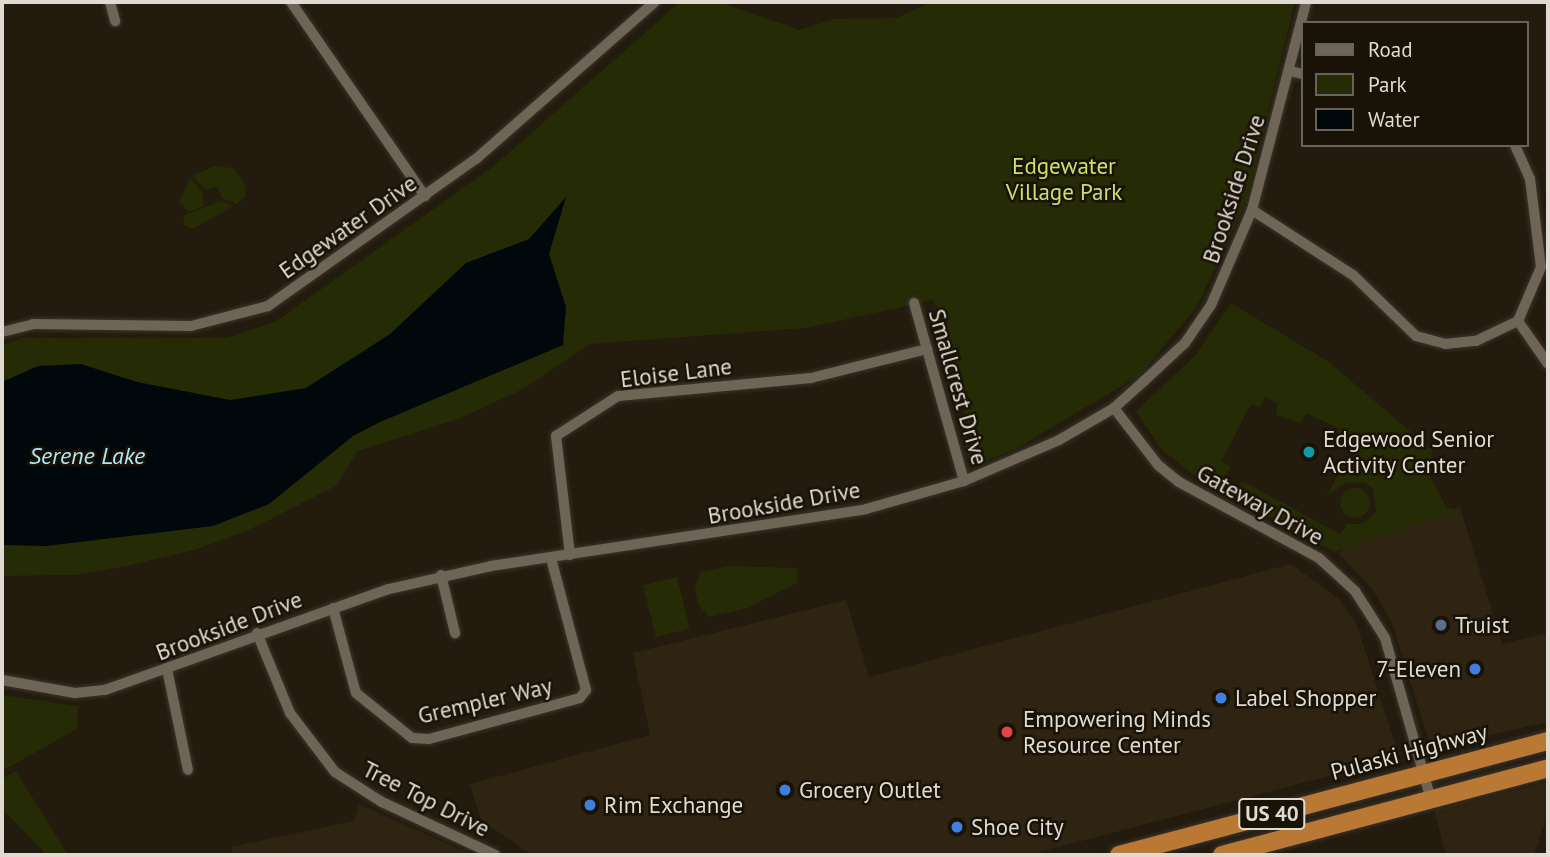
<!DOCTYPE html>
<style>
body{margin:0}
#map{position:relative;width:1550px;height:857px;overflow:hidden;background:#231b0e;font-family:"PT Sans",sans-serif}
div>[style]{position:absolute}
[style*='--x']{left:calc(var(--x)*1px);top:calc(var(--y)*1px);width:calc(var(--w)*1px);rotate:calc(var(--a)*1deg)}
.built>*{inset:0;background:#2f2311}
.green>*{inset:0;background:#242b05;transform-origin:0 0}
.round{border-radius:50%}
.water>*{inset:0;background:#00080c}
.roads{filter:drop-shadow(0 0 2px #3a352e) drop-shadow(0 0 2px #3a352e)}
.street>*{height:10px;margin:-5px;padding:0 5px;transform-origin:5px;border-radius:5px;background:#6f6557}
.highway>*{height:18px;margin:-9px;padding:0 9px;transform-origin:9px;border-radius:9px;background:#b97934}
.dots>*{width:19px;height:19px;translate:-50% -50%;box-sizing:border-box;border:4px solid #191206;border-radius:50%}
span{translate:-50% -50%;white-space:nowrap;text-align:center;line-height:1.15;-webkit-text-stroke:5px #191206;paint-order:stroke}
.shield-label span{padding:2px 5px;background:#191206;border:2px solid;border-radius:5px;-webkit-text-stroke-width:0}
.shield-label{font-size:21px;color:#dfdad2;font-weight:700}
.park-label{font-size:23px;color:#c8e06c}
.street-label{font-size:23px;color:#dfdad2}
.poi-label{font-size:23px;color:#dfdad2}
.left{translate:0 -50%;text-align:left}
.right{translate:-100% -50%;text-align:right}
.water-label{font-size:24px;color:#b0e5f4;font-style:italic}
.frame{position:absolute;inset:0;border:4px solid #dfdad2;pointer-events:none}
.legend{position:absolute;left:1301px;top:21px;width:228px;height:126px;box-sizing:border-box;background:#191206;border:2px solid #686258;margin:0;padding:9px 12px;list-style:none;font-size:21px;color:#dfdad2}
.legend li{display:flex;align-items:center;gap:14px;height:35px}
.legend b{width:35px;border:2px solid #686258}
</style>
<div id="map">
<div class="built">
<i style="clip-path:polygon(1460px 507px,1502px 644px,1548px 633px,1548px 722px,1431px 748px,1391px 621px,1373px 590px,1339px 554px,1344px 546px)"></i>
<i style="clip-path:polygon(1291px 564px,1341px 601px,1357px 625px,1396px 747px,1390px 760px,1028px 855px,532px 855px,481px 820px,470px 784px,650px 735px,633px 653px,846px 600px,869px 677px)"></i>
<i style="clip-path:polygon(1547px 782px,1548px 813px,1534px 855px,1446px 855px,1434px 810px)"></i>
<i style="clip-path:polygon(359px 804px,473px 855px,233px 855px,231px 847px,354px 821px)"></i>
</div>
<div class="green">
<i style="clip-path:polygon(680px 2px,719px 2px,799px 30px,835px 19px,896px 18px,932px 2px,1295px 2px,1246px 202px,1197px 307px,1140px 375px,1016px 449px,977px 465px,970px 463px,959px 429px,971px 441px,962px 399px,934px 300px,806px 328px,590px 344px,523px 389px,461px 418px,358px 451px,336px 486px,251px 529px,195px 550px,126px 566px,76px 575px,2px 576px,2px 345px,22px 338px,227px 338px,275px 322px,494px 166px)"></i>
<i style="clip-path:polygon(215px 166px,233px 168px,245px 184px,245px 197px,237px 204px,222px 198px,217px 187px,205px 190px,192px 176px)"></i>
<i style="clip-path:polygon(190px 178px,202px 192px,204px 206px,189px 212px,179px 202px)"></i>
<i style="clip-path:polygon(221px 201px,234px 206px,193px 229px,183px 225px,185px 215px)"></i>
<i style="clip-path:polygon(1231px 303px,1329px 362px,1432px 450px,1430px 476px,1446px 507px,1458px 510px,1334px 552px,1242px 501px,1235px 495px,1242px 481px,1340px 534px,1347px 524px,1362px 524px,1376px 512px,1373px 489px,1364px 482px,1345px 483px,1326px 496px,1352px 451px,1334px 441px,1340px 429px,1306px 413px,1301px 423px,1276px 415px,1277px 403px,1265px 397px,1260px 407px,1251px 404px,1222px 460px,1230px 467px,1220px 486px,1190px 472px,1161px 449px,1136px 411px,1194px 357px)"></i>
<i class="round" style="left:1340px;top:488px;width:30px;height:30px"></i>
<i style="clip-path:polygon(729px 566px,797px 568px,797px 583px,748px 608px,709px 617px,698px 604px,695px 587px,701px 572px)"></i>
<i style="left:677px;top:577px;width:53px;height:35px;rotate:76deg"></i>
<i style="clip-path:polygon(2px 695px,78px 706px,77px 729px,2px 771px)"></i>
<i style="clip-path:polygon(16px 771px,68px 855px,47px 855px,2px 809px,2px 779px)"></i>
</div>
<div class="water">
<i style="clip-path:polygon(566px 197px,549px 254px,566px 307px,563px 345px,380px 422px,353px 436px,269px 504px,213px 526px,46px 546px,2px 545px,2px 382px,38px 366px,81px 364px,137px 382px,230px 400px,306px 388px,390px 334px,466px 263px,529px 239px)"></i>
</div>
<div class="roads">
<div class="street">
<i style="--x:110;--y:2;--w:20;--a:75"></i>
<i style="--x:291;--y:2;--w:236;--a:55.4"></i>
<i style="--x:1290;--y:71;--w:13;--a:13"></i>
<i style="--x:1252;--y:210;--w:120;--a:32.8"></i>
<i style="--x:1353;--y:275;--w:88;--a:44.1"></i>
<i style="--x:1416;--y:336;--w:30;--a:15"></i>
<i style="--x:1445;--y:344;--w:31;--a:-6"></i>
<i style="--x:1476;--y:341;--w:47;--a:-25.5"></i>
<i style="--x:1518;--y:321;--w:59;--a:-66.9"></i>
<i style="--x:1541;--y:267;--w:89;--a:-97.1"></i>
<i style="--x:1530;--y:179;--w:37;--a:-114"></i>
<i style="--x:914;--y:303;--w:185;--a:74.3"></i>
<i style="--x:1518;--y:321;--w:52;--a:55.1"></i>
<i style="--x:2;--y:332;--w:32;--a:-14"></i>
<i style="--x:33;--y:324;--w:158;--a:0.7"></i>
<i style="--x:191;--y:326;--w:80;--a:-14.6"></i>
<i style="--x:268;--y:306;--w:255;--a:-35.3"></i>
<i style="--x:476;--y:159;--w:238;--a:-41.3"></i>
<i style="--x:1114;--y:408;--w:72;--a:52.3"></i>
<i style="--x:1158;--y:465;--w:27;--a:39"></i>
<i style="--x:1179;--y:482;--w:159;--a:28.5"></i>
<i style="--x:1319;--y:558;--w:49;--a:42.5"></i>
<i style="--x:1355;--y:591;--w:56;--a:57.4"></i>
<i style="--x:1385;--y:638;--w:167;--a:74.1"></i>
<i style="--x:570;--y:555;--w:120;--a:-96.7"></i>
<i style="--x:556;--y:436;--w:74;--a:-32.8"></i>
<i style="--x:618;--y:396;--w:194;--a:-5.3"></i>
<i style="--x:811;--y:378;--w:120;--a:-14"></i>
<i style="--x:441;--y:575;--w:60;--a:76.4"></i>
<i style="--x:333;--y:608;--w:88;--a:74.9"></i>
<i style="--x:356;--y:693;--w:72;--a:38.8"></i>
<i style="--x:412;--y:738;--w:17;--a:3"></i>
<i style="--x:429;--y:739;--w:156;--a:-15.2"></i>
<i style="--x:580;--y:698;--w:10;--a:-53"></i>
<i style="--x:586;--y:690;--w:137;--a:-104.9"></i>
<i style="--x:257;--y:633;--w:87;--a:67.6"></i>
<i style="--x:290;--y:713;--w:74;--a:52.7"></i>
<i style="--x:335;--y:772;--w:56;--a:32.6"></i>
<i style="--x:382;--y:802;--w:125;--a:25.1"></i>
<i style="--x:167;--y:669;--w:103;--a:78.3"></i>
<i style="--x:2;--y:680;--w:74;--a:10.1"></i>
<i style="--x:75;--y:693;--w:30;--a:-6"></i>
<i style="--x:105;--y:690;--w:301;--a:-19.6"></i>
<i style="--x:389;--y:589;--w:105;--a:-12.7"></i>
<i style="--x:491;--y:566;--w:379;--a:-8.6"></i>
<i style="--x:866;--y:509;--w:102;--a:-15.9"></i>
<i style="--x:964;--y:481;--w:103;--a:-23.3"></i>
<i style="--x:1059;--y:440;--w:64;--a:-30.2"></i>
<i style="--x:1114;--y:408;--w:40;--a:-42"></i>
<i style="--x:1144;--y:381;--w:56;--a:-42.8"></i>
<i style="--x:1185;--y:343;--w:46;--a:-55.6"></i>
<i style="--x:1211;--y:305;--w:103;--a:-66.7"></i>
<i style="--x:1252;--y:210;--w:215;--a:-75.4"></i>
</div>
<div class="highway">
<i style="--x:1119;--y:855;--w:444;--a:-14.9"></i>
<i style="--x:1222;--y:855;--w:337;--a:-14.9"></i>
</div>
</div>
<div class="dots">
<i style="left:1309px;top:452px;background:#0f9aa8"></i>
<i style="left:1441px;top:625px;background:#5c6f8a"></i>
<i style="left:1475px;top:669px;background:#3f7fe0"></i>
<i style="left:1221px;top:698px;background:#3f7fe0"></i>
<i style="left:1007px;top:732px;background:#e0444e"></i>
<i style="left:785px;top:790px;background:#3f7fe0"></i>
<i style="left:590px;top:805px;background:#3f7fe0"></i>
<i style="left:957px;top:827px;background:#3f7fe0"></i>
</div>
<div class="shield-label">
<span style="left:1272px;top:814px">US 40</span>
</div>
<div class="park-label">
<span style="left:1064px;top:179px">Edgewater<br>Village Park</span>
</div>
<div class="street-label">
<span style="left:1234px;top:189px;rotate:-72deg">Brookside Drive</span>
<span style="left:348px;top:227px;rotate:-35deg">Edgewater Drive</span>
<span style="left:676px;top:373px;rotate:-7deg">Eloise Lane</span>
<span style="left:958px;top:387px;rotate:74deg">Smallcrest Drive</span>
<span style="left:784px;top:503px;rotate:-10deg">Brookside Drive</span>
<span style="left:1260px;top:505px;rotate:29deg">Gateway Drive</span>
<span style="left:229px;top:626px;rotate:-21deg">Brookside Drive</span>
<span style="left:485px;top:701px;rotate:-13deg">Grempler Way</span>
<span style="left:1409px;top:752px;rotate:-15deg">Pulaski Highway</span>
<span style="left:426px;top:799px;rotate:27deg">Tree Top Drive</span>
</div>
<div class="poi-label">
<span class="left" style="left:1323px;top:452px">Edgewood Senior<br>Activity Center</span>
<span class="left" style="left:1455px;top:625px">Truist</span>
<span class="right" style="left:1461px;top:669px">7-Eleven</span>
<span class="left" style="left:1235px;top:698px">Label Shopper</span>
<span class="left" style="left:1023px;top:732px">Empowering Minds<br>Resource Center</span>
<span class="left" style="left:799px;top:790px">Grocery Outlet</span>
<span class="left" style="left:604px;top:805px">Rim Exchange</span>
<span class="left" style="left:971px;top:827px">Shoe City</span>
</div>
<div class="water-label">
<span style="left:87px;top:456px">Serene Lake</span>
</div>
<div class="frame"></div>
<ul class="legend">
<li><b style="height:9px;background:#6f6557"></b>Road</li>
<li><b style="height:19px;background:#242b05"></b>Park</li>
<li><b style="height:19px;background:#00080c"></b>Water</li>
</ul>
</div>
